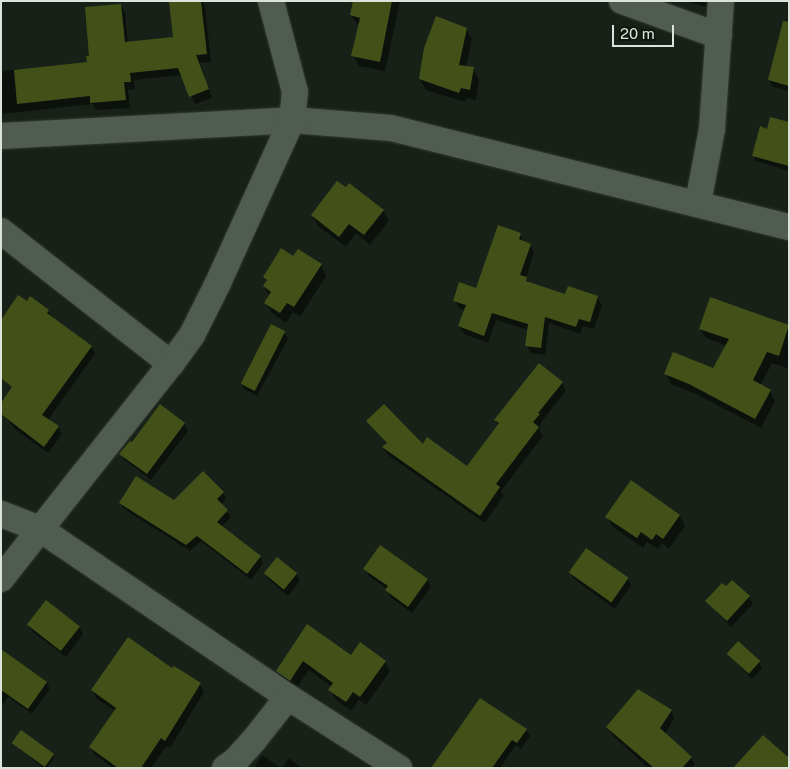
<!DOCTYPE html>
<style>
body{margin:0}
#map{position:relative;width:790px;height:769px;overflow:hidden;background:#182118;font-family:"Public Sans",sans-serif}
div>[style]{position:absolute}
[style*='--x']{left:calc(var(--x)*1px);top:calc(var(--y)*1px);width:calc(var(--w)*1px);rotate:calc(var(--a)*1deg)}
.shadow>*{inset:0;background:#0007}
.building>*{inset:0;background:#435119;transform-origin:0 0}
.roads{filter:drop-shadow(0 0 1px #343a34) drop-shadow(0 0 1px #343a34)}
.minor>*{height:26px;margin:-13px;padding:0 13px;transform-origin:13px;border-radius:13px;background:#515c51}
span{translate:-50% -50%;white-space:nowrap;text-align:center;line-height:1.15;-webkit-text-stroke:4px #0f180f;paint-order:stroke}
.frame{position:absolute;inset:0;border:2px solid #dce2dc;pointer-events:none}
.scale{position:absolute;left:612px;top:25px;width:62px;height:22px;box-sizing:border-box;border:2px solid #dce2dc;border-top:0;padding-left:6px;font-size:15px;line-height:18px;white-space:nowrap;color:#dce2dc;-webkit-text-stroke:4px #0f180f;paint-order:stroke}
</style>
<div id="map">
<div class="shadow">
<i style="clip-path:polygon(173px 1px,202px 1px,205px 6px,211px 62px,200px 63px,212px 98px,195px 104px,182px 75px,134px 80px,135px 89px,128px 90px,130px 108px,96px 110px,93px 104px,1px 114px,1px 71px,88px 64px,121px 5px,125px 13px,128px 43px,174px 38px)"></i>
<i style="clip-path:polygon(354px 1px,400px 2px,385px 71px,359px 66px,353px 55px,359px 26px,351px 15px)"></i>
<i style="clip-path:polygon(685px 1px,708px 1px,706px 7px)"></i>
<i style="clip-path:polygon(466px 29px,472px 39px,466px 67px,473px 69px,479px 79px,476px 100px,467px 98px,465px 102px,426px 90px,420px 79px)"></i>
<i style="clip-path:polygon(789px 44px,789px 91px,773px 87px,769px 80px)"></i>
<i style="clip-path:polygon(789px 123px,789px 171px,756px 161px,753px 156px,768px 130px)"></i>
<i style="clip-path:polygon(383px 210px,389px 221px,370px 245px,356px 233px,346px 247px,318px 226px,312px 215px)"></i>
<i style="clip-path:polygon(520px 234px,524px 243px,530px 245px,534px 252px,526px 278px,529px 283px,566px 295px,597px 297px,602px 305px,594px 329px,583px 326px,580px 334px,549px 323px,545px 355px,531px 353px,527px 346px,528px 330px,496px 320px,488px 343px,464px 334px,459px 326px,466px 310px,459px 308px,455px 301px,477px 289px)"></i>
<i style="clip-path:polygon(321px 265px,326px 276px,300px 317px,293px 312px,286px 323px,272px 313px,266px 303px,270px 296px,264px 287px,267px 282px,264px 277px)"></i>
<i style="clip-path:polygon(710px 299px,789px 326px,789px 369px,772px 363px,760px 386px,770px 391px,775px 401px,761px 428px,696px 394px,671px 384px,666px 374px,714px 369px,727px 346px,706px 338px,700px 329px)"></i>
<i style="clip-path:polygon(27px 302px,48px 311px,53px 318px,91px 347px,95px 354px,48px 420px,58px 427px,62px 434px,48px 453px,17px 431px,3px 414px,50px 335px)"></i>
<i style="clip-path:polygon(284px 332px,288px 339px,257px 396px,244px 389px,240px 383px)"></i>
<i style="clip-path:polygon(562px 383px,566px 391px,542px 421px,539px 429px,543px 436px,501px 491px,504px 495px,485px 523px,388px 455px,383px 448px,387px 444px,368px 421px,467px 468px,499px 426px,495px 420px)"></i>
<i style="clip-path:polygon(184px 424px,188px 431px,151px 480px,125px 460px,121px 454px,132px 444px)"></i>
<i style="clip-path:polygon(223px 493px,226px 499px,221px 505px,231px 517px,221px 527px,260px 557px,263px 563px,251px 580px,201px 541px,190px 551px,124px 509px,120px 503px,175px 502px)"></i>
<i style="clip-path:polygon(680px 515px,685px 526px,669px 549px,662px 543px,658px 549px,647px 542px,643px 548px,613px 527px,607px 517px)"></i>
<i style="clip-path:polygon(277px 559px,296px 574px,300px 581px,288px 596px,269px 580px,265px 573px)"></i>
<i style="clip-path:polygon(365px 569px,427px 580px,431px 587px,412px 613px,390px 597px,387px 589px,369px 576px)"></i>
<i style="clip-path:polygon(570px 572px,628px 579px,631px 585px,615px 609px,574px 579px)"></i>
<i style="clip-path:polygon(749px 597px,753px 604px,731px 627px,707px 601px)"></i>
<i style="clip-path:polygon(29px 625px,79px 627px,83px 634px,66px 657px,33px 632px)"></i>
<i style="clip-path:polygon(308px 625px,351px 657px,385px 662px,390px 671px,366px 705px,359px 700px,351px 711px,335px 699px,330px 690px,332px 687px,309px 670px,296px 689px,283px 680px,278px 671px)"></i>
<i style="clip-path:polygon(4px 653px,47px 683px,50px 689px,32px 714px,8px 697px,3px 704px,1px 703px,1px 657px)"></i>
<i style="clip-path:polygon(728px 654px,759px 662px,762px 669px,752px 679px)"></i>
<i style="clip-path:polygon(173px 670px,200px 684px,204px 692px,170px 748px,166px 746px,151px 768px,113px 768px,95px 755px,90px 747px,115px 711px,97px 699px,93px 691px)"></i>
<i style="clip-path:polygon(671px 711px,674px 718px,665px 734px,691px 758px,695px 764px,691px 768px,648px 768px,611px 734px,608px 728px)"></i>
<i style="clip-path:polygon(526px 730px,530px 736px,521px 749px,516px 745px,500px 768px,438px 768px)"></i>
<i style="clip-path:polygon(12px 742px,53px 755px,54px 758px,47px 768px,43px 768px)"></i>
<i style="clip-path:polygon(262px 755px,281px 768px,254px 768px)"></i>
<i style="clip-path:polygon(289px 758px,302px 768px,282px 768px)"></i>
</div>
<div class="building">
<i style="clip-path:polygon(169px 1px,201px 1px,207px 54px,196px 55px,209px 89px,189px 97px,178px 68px,130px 73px,131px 82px,124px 82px,126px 100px,90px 103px,90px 96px,17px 104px,14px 70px,87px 62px,86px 56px,89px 56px,85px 7px,121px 4px,125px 42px,173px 37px)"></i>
<i style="clip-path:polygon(353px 1px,392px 1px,380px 62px,351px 56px,360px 18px,350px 15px)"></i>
<i style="clip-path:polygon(436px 16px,467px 28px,459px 65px,474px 67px,470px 90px,461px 88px,459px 93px,419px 79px,424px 48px)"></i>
<i style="clip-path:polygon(783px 21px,789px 22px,789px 86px,768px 80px)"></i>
<i style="clip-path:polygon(770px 117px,789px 122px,789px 166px,752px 156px,760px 126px,767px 129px)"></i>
<i style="clip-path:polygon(337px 181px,346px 187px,349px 183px,384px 210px,364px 235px,349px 224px,339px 237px,311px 215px)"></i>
<i style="clip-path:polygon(498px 225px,521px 233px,519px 239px,531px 244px,520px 275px,527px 277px,526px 281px,565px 294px,568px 286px,598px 296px,590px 322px,579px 319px,576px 327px,545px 317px,541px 348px,525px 346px,528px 324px,492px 313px,484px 336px,458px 326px,466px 305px,453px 301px,459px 282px,476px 288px)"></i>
<i style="clip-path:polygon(281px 248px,293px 256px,298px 249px,322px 264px,294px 307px,287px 303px,280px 313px,264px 303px,271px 292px,263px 286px,267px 280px,263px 277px)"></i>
<i style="clip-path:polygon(18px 295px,27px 301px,30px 296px,49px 310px,47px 313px,92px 346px,42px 415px,59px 426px,44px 447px,1px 414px,1px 403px,12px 387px,1px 378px,1px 320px)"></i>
<i style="clip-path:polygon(710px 297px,789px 325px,779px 356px,767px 352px,753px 380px,771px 390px,755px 419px,689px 384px,664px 374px,673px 352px,713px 368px,729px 339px,699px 329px)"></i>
<i style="left:271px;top:324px;width:16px;height:67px;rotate:27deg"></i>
<i style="clip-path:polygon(539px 363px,563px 382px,538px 413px,540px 414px,533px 422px,539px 427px,496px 484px,500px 487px,480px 516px,382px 447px,387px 443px,366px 421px,384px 404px,423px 444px,427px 437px,467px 466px,499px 423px,494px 420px)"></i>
<i style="clip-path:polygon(160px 404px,185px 423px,147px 474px,119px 454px,130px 441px,132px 442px)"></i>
<i style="clip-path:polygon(203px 471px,224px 492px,217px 499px,228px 510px,217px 522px,261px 556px,247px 574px,197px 536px,186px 545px,119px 503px,136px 476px,174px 500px)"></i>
<i style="clip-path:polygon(631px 480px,680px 515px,663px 539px,656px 534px,652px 540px,641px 532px,637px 538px,605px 517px)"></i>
<i style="clip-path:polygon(380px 545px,428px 579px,408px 607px,385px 590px,388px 586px,363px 569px)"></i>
<i style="left:586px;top:548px;width:52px;height:30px;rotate:35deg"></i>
<i style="left:277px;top:557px;width:26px;height:21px;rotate:39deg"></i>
<i style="clip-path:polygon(732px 580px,750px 596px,727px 621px,705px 601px,722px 583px,726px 586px)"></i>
<i style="left:46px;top:600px;width:43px;height:31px;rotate:38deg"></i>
<i style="clip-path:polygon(307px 624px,351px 655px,360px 642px,386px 661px,360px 697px,353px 692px,346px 702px,328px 690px,333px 683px,303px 661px,290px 681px,276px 671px)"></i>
<i style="clip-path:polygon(128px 637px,172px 668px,174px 666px,201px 683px,165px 741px,161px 738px,141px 768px,118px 768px,89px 747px,116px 708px,91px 690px)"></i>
<i style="left:738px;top:641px;width:30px;height:17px;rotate:42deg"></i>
<i style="clip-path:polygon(1px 649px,47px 682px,28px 709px,1px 690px)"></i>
<i style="clip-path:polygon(638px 689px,672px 710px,660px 728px,692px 757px,682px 768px,654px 768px,606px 727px)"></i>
<i style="clip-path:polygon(480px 698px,527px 729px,517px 743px,512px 740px,492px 768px,431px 768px)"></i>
<i style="left:21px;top:730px;width:41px;height:16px;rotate:36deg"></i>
<i style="clip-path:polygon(763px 735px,789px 758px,789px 768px,733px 768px)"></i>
</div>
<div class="roads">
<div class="minor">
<i style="--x:622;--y:1;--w:103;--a:19.8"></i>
<i style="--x:1;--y:136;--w:291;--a:-3.1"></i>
<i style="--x:292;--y:120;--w:99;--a:4.6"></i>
<i style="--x:391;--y:128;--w:410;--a:14"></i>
<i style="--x:698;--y:203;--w:75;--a:-79.3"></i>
<i style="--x:712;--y:129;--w:128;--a:-86"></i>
<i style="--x:1;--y:231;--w:216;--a:38"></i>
<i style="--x:1;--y:514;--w:42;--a:21"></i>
<i style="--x:40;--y:529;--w:300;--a:34.1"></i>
<i style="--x:288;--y:697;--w:132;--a:32.6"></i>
<i style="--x:1;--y:579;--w:274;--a:-51.7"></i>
<i style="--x:171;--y:364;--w:36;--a:-54"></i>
<i style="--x:192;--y:335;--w:58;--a:-63.4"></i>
<i style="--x:218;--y:283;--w:179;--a:-65.6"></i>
<i style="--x:292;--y:120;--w:28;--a:-84"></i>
<i style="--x:295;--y:92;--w:94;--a:-104.8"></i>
<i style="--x:225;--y:768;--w:14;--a:-36"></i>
<i style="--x:236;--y:760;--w:27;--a:-48"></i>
<i style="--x:254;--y:740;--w:55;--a:-51.7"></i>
</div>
</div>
<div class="frame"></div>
<div class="scale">20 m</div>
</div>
